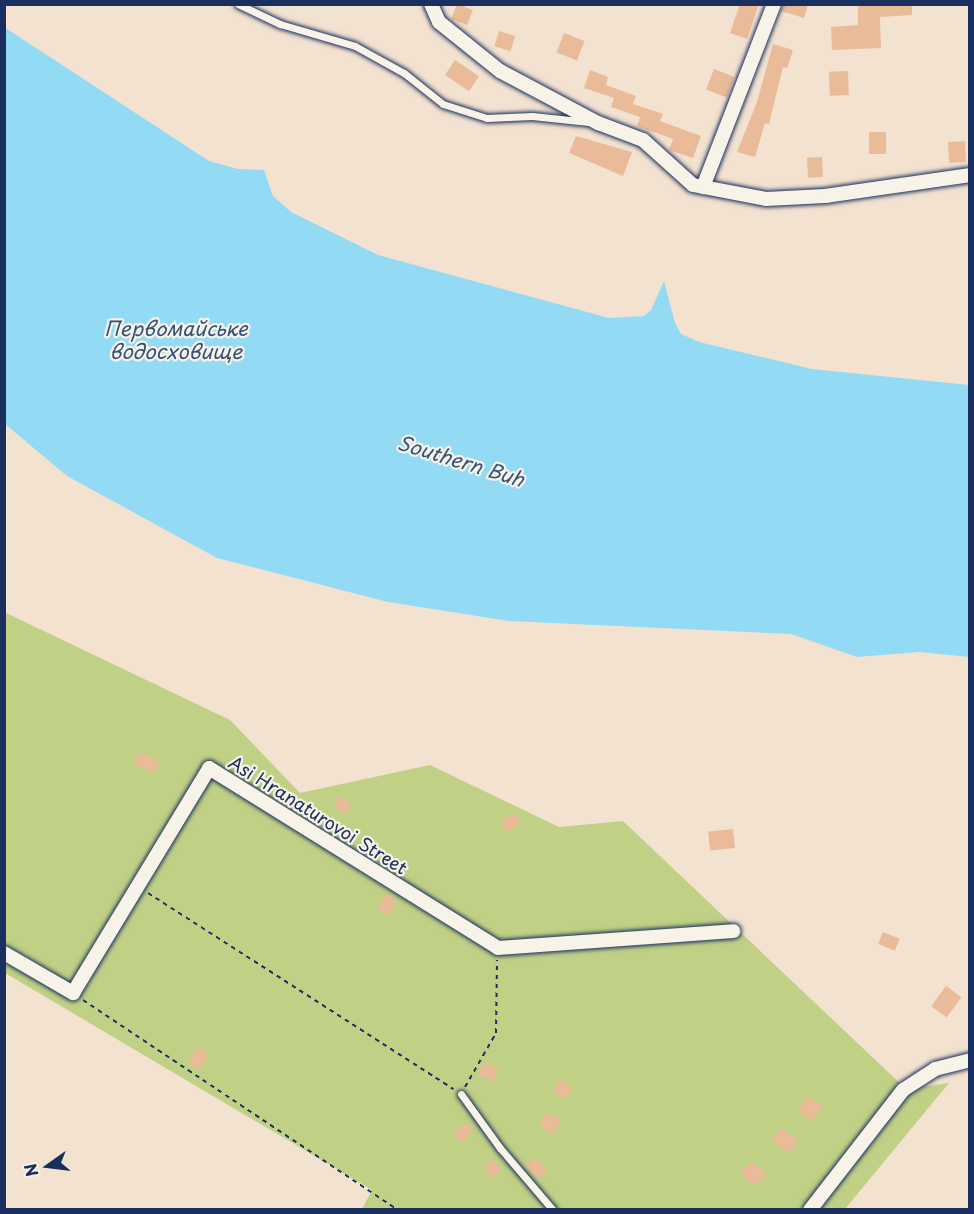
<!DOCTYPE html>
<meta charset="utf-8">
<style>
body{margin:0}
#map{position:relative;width:974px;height:1214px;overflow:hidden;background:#f3e2d0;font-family:"Playpen Sans",sans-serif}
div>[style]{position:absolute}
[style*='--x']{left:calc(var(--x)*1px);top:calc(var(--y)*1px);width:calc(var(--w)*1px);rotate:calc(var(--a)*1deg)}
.green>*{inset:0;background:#c0d186}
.water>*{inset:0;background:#93dbf5}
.building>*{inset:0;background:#e9bb99;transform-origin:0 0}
.path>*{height:2px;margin-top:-1px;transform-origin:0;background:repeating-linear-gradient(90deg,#1b2f5e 0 4.5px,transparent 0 9px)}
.roads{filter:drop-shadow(0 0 2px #1b2f5e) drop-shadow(0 0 2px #1b2f5e)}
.lane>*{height:7px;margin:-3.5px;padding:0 3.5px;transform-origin:3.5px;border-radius:3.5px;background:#f7f3e8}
.street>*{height:14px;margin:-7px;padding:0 7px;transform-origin:7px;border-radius:7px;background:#f7f3e8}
span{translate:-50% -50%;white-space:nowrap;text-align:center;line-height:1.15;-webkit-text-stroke:4.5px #f7f3e8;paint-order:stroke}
.street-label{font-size:18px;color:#1b2f5e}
.water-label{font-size:20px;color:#33517c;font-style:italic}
.frame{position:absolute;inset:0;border:6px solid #1b2f5e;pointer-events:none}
.north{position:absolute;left:18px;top:1136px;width:60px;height:60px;-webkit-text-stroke:4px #f7f3e8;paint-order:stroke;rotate:256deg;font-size:16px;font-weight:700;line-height:24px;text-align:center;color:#1b2f5e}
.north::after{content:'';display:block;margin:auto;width:21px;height:27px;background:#1b2f5e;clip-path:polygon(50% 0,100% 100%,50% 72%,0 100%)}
</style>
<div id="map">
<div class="green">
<i style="clip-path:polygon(4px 612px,230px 720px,300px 793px,430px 765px,559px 827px,623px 821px,906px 1089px,949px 1083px,845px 1209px,362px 1209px,372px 1190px,5px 973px)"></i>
</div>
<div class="water">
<i style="clip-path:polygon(4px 27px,209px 161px,238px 169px,264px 170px,273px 196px,291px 212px,378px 255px,609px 318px,644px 316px,651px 310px,664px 281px,675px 323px,681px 334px,699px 342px,812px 369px,969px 385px,969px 657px,919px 652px,857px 657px,791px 634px,509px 621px,388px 602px,217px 558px,67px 476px,5px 424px)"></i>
</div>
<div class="building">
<i style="left:457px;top:4px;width:17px;height:16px;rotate:21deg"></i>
<i style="clip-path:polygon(740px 4px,759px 4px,747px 39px,730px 33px)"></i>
<i style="clip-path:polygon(783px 4px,808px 4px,804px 18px,781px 11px)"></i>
<i style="clip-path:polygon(858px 4px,912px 4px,912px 15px,880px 17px,881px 48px,832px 50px,831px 27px,858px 25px)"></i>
<i style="left:499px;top:31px;width:17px;height:16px;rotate:17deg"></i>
<i style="left:564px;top:33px;width:22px;height:21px;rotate:21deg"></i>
<i style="clip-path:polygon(773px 44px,793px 50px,787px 68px,783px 67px,769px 124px,765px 123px,755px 157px,737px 152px,757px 102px)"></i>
<i style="left:455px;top:60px;width:29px;height:18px;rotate:34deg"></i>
<i style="left:714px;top:69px;width:22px;height:22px;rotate:21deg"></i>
<i style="clip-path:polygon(590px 70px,608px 77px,606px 85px,636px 96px,633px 104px,663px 114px,660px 121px,701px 136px,693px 158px,669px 150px,673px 139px,637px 126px,640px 117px,611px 107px,614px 98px,584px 88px)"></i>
<i style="left:848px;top:71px;width:24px;height:19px;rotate:88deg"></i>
<i style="left:869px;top:132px;width:17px;height:22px"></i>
<i style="clip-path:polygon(576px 136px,632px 152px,623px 176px,569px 153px)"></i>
<i style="left:965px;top:141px;width:21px;height:17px;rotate:87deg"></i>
<i style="left:822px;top:157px;width:20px;height:15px;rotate:87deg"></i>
<i style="left:139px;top:752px;width:23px;height:13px;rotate:25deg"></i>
<i style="clip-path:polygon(339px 796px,351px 803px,346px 814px,335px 807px)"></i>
<i style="clip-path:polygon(513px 813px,521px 821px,507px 832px,501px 823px)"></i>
<i style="left:733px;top:829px;width:19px;height:25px;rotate:84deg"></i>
<i style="left:386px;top:894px;width:13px;height:17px;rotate:32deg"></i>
<i style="left:883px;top:932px;width:18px;height:13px;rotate:22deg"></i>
<i style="left:946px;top:986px;width:19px;height:25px;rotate:36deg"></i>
<i style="left:197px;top:1047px;width:14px;height:18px;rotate:30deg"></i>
<i style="left:484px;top:1062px;width:17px;height:13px;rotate:28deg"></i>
<i style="left:560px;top:1080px;width:15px;height:13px;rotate:32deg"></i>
<i style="clip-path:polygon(809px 1096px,822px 1107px,812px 1122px,797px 1111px)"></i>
<i style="clip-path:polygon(545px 1113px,560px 1119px,555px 1134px,540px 1127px)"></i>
<i style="clip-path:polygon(465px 1123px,473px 1130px,463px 1143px,453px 1135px)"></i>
<i style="left:781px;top:1128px;width:21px;height:16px;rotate:35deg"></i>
<i style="left:535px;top:1157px;width:18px;height:13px;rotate:47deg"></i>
<i style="left:493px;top:1160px;width:13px;height:12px;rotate:48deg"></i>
<i style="left:751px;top:1161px;width:19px;height:17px;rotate:39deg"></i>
</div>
<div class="path">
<i style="--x:148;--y:893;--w:363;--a:32.7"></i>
<i style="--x:83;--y:1000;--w:379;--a:33.7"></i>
<i style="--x:465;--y:1087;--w:62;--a:-60.1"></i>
<i style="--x:496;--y:1033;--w:73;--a:-89.2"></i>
</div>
<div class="roads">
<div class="lane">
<i style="--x:238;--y:4;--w:47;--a:25.5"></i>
<i style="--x:280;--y:24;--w:78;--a:16.3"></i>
<i style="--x:355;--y:46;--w:56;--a:28.9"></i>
<i style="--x:404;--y:73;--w:50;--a:38.5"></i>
<i style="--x:443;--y:104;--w:46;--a:17.7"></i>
<i style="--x:487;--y:118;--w:45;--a:-2.5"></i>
<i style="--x:532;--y:116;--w:57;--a:6"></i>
<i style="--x:461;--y:1094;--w:67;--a:54.2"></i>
<i style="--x:500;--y:1148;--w:82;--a:49.5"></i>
</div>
<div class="street">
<i style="--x:431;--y:4;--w:20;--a:66"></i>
<i style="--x:439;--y:22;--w:78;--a:38.8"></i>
<i style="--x:500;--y:71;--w:111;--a:28"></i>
<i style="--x:598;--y:123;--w:48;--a:20.7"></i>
<i style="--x:643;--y:140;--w:67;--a:42"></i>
<i style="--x:693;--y:185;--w:74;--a:10.9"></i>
<i style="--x:766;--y:199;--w:59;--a:-2.9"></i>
<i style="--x:825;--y:196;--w:147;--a:-8.2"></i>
<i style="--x:703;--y:187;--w:196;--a:-68.8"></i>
<i style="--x:4;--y:953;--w:80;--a:30.1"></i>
<i style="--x:73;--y:993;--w:263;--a:-58.8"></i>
<i style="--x:209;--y:768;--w:340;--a:31.9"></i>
<i style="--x:498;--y:948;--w:236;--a:-4.1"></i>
<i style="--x:810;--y:1210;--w:152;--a:-52.2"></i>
<i style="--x:903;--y:1090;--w:38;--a:-33"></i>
<i style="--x:935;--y:1069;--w:36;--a:-14"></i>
</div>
</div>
<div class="street-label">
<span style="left:318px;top:815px;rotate:32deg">Asi Hranaturovoi Street</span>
</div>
<div class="water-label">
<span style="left:176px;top:340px">Первомайське<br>водосховище</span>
<span style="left:461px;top:461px;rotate:17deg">Southern Buh</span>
</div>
<div class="frame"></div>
<div class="north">N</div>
</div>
